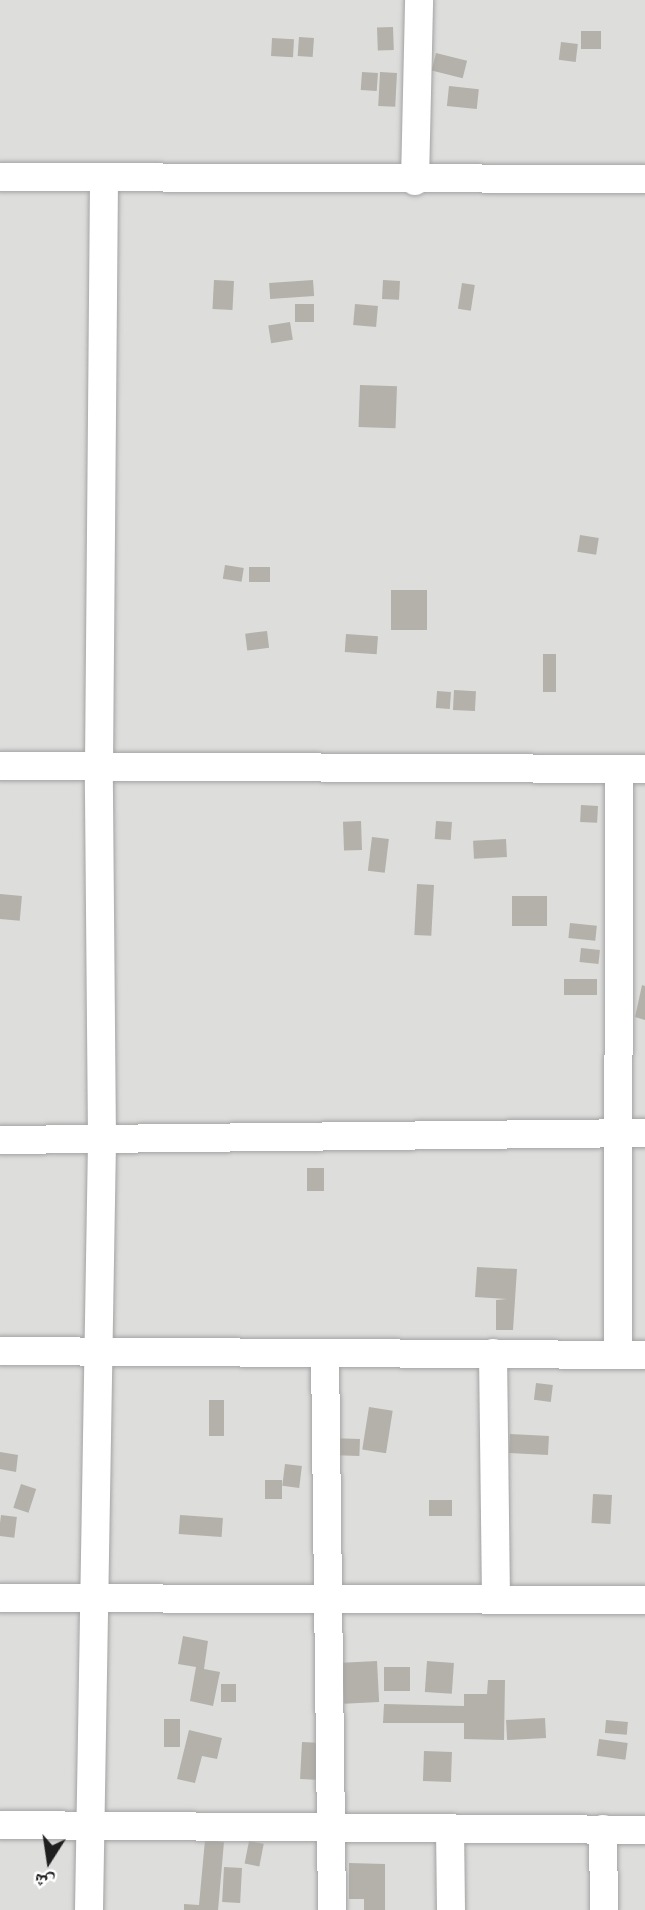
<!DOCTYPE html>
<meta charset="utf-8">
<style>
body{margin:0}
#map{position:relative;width:645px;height:1910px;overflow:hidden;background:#efeee7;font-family:Montserrat,"Noto Naskh Arabic",sans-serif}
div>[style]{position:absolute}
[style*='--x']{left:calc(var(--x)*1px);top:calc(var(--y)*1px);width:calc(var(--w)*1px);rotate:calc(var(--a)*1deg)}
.residential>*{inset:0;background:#dddddc;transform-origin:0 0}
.building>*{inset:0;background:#b4b1aa;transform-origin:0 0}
.roads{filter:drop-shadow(0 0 2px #a3a3a3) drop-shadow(0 0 2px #a3a3a3)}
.minor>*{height:28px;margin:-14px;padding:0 14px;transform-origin:14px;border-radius:14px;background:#fff}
span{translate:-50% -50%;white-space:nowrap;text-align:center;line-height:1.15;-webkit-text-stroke:7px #fff;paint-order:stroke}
.north{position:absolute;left:14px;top:1826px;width:70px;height:70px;-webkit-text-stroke:5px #fff;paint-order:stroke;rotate:192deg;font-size:19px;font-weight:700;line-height:28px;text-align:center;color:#1f1f1f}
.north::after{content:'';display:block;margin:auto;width:24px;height:32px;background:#1f1f1f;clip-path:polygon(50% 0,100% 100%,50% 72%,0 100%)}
</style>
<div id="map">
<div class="residential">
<i style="left:0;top:0;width:645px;height:1910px"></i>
</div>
<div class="building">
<i style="left:393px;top:27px;width:23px;height:16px;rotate:88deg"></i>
<i style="left:581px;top:31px;width:20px;height:18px"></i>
<i style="left:299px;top:37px;width:15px;height:19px;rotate:4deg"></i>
<i style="left:272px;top:38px;width:22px;height:18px;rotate:3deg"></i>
<i style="left:561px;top:42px;width:17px;height:18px;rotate:7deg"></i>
<i style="left:436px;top:53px;width:32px;height:18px;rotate:14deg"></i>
<i style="left:362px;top:72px;width:16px;height:18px;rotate:4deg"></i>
<i style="left:380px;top:72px;width:17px;height:34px;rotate:3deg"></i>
<i style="left:449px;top:86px;width:30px;height:20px;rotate:6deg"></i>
<i style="left:214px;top:280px;width:20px;height:29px;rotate:3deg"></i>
<i style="left:313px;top:280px;width:16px;height:44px;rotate:86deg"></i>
<i style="left:383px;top:280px;width:17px;height:19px;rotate:3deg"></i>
<i style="left:462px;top:283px;width:13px;height:26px;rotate:9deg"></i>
<i style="left:314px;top:304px;width:18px;height:19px;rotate:90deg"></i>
<i style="left:355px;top:304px;width:23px;height:21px;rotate:5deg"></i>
<i style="left:290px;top:322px;width:18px;height:22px;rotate:81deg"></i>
<i style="left:360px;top:385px;width:37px;height:42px;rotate:2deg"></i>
<i style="left:580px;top:535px;width:19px;height:17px;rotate:9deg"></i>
<i style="left:225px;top:565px;width:19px;height:14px;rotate:9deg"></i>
<i style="left:249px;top:567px;width:21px;height:15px"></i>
<i style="left:391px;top:590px;width:36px;height:40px"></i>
<i style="left:267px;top:631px;width:17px;height:22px;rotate:83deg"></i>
<i style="left:346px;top:634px;width:32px;height:18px;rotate:4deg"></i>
<i style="left:543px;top:654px;width:13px;height:38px"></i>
<i style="left:454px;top:690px;width:22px;height:20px;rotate:3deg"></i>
<i style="left:437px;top:691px;width:14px;height:17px;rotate:4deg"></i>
<i style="left:581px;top:805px;width:17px;height:17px;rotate:3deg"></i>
<i style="left:361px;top:821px;width:29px;height:18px;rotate:88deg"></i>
<i style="left:436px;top:821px;width:16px;height:18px;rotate:4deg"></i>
<i style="left:372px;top:837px;width:17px;height:34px;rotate:7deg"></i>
<i style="left:506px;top:839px;width:18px;height:33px;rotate:87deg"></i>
<i style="left:417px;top:884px;width:17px;height:51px;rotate:3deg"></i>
<i style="left:0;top:894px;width:22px;height:25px;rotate:5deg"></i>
<i style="left:512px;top:896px;width:35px;height:30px"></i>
<i style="left:570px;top:923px;width:27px;height:15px;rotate:6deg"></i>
<i style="left:581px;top:948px;width:19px;height:14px;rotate:6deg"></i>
<i style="left:564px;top:979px;width:33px;height:16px"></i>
<i style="clip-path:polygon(642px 985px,645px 986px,645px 1020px,635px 1017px)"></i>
<i style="left:307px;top:1168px;width:17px;height:23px"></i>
<i style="clip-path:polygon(477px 1267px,517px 1269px,513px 1330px,496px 1330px,496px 1300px,507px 1299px,475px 1297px)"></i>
<i style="left:536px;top:1383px;width:17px;height:17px;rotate:7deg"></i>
<i style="left:209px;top:1400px;width:15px;height:36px"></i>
<i style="left:369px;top:1407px;width:24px;height:43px;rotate:9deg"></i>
<i style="left:510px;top:1434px;width:39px;height:19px;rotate:3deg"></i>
<i style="left:330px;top:1438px;width:30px;height:17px;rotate:2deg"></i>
<i style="clip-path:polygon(0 1452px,18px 1455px,16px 1472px,0 1469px)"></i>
<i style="left:285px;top:1464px;width:17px;height:22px;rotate:7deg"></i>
<i style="left:265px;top:1480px;width:17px;height:19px"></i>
<i style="left:21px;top:1484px;width:16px;height:25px;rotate:18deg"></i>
<i style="left:593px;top:1494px;width:19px;height:29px;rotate:3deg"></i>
<i style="left:429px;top:1500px;width:23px;height:16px"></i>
<i style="left:1px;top:1515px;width:16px;height:21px;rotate:7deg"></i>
<i style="left:180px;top:1515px;width:43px;height:19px;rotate:4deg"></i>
<i style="clip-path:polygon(183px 1636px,208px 1641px,204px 1669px,220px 1672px,213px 1706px,190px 1701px,196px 1667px,178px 1664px)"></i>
<i style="left:377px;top:1661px;width:41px;height:35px;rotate:87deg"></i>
<i style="left:427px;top:1661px;width:27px;height:31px;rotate:4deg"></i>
<i style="left:384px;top:1667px;width:26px;height:24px"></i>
<i style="clip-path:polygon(488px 1680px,505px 1680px,504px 1740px,464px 1739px,464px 1723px,383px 1723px,384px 1704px,464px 1706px,464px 1694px,487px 1694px)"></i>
<i style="left:221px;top:1684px;width:15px;height:18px"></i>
<i style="left:545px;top:1718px;width:20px;height:39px;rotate:87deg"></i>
<i style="left:164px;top:1719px;width:16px;height:28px"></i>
<i style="left:606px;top:1720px;width:22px;height:13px;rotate:5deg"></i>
<i style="clip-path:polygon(189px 1730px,222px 1738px,217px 1759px,202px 1756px,195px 1783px,177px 1779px)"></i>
<i style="left:599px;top:1739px;width:29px;height:17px;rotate:8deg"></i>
<i style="left:302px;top:1742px;width:20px;height:37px;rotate:3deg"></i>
<i style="left:424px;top:1751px;width:28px;height:30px;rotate:2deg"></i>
<i style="clip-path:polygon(205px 1840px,224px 1842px,218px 1910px,184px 1910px,184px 1904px,199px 1905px)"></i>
<i style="left:249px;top:1841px;width:15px;height:23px;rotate:11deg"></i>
<i style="clip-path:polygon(349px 1863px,385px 1864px,385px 1910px,364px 1910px,364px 1899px,349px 1899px)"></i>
<i style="left:224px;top:1867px;width:18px;height:35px;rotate:3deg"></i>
</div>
<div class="roads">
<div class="minor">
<i style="--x:0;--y:177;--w:645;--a:0.18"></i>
<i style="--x:415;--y:181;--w:181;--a:-88.7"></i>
<i style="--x:0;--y:766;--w:645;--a:0.27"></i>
<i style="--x:0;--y:1140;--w:645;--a:-0.62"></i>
<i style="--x:0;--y:1351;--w:645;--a:0.36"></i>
<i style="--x:325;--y:1353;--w:557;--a:89.28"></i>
<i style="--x:493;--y:1353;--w:244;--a:89.3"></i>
<i style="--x:618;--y:1354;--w:585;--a:-89.9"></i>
<i style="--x:0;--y:1598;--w:645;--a:0.18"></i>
<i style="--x:0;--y:1825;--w:645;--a:0.44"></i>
<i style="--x:450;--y:1828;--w:82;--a:89.3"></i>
<i style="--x:603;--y:1829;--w:81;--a:89.3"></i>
<i style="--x:89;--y:1910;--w:770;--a:-89.03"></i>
<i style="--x:102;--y:1140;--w:375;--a:-90.5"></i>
<i style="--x:99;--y:765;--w:584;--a:-89.51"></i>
</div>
</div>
<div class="north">ش</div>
</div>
